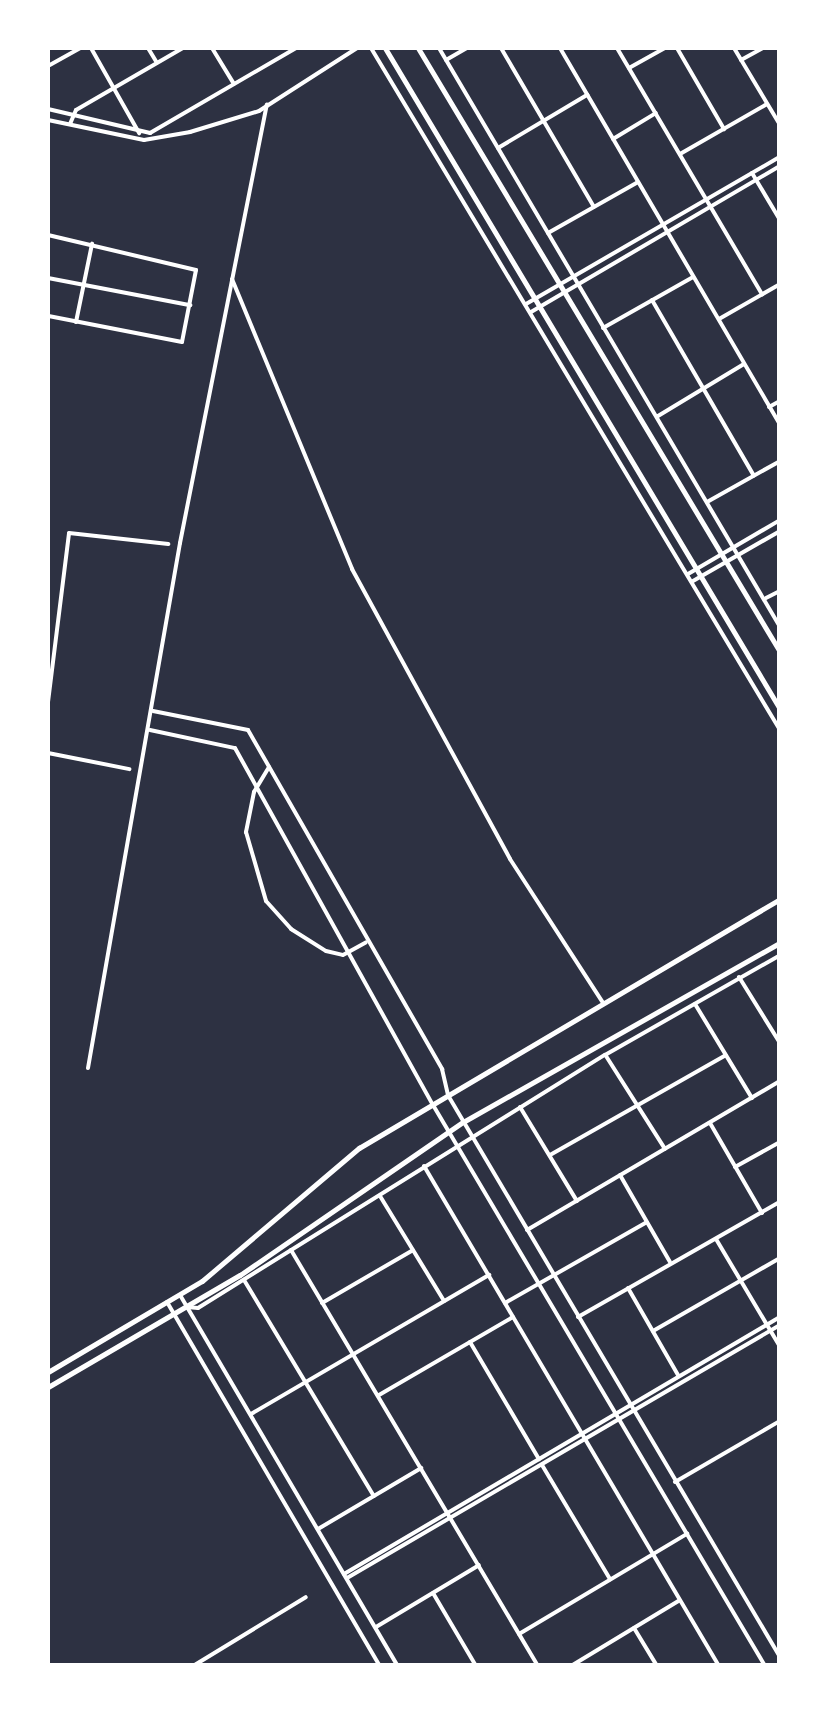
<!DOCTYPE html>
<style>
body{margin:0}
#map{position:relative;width:827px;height:1713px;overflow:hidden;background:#2d3142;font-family:Roboto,sans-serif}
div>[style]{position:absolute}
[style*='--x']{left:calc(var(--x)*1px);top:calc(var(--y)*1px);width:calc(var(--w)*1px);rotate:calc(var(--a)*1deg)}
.minor>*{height:4px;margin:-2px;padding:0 2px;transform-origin:2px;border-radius:2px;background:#fff}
.tertiary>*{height:4px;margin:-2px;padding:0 2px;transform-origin:2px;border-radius:2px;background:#fff}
.secondary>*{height:5px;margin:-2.5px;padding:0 2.5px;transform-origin:2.5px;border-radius:2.5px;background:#fff}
.primary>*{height:5px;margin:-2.5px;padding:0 2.5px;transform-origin:2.5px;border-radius:2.5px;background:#fff}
span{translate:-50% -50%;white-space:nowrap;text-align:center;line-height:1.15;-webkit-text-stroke:10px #fff;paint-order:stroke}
.frame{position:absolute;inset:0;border:50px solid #fff;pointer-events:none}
</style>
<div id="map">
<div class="minor">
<i style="--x:91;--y:48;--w:98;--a:60.5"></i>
<i style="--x:148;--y:48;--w:17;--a:59"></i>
<i style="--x:212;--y:48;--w:42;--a:58.6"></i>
<i style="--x:371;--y:48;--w:795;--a:59.05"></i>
<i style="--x:439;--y:48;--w:672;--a:59.5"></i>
<i style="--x:501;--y:48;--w:184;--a:59.7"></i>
<i style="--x:560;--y:48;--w:436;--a:59.7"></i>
<i style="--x:617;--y:48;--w:286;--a:59.5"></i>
<i style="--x:677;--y:48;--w:94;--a:59.9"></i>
<i style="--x:734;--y:48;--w:90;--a:59.1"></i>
<i style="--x:446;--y:60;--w:24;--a:-30"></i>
<i style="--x:741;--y:60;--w:25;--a:-29"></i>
<i style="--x:48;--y:66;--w:38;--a:-29"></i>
<i style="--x:629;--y:68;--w:41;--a:-29.1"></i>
<i style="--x:70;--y:124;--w:15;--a:-67"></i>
<i style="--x:76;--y:110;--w:124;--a:-30.1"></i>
<i style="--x:613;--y:139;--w:50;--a:-31.2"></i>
<i style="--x:498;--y:148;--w:104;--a:-30.8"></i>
<i style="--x:680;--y:154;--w:100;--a:-29.9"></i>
<i style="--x:752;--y:173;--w:55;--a:59.2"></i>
<i style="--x:548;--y:233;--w:103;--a:-29.5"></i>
<i style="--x:48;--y:235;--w:152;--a:13.3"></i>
<i style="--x:196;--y:270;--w:73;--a:101"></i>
<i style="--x:182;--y:342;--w:136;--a:-169"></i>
<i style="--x:48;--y:278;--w:145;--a:10.8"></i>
<i style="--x:232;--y:279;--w:314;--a:67.5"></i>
<i style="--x:352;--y:569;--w:330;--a:61.4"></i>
<i style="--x:510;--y:859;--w:171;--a:57.1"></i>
<i style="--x:652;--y:300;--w:203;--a:59.9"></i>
<i style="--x:719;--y:319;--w:70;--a:-29.8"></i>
<i style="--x:76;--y:322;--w:80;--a:-78.4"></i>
<i style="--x:603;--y:328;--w:103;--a:-29.5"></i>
<i style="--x:769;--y:407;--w:13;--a:-29"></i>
<i style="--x:658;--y:416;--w:100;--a:-31.2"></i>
<i style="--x:707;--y:502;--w:84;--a:-29.3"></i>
<i style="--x:766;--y:598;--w:16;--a:-27"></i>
<i style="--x:48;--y:702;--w:170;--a:-82.9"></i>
<i style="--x:69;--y:533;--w:100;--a:6.3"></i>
<i style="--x:153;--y:711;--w:97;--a:11.3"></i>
<i style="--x:248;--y:730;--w:391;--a:60.2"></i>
<i style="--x:442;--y:1069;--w:27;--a:77"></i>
<i style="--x:150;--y:730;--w:87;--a:12"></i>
<i style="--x:235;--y:748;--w:408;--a:61"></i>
<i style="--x:48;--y:753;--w:83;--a:11.2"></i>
<i style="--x:269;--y:767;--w:29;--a:121"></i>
<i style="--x:254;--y:792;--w:41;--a:101.3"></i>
<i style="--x:246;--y:832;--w:72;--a:73.8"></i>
<i style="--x:266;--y:901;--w:38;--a:48"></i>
<i style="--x:291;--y:929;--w:41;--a:32.2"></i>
<i style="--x:326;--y:951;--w:17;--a:13"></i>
<i style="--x:343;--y:955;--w:26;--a:-29"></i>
<i style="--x:739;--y:977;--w:78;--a:58.2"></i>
<i style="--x:695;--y:1004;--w:110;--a:58.8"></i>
<i style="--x:606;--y:1056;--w:110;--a:57.6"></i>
<i style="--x:88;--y:1068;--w:533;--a:-80.06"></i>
<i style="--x:180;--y:543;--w:447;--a:-78.8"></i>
<i style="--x:520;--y:1107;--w:110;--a:58.8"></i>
<i style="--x:710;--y:1123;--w:104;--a:60"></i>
<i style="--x:550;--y:1155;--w:202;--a:-29.6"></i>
<i style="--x:424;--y:1166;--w:581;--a:59.46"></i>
<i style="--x:735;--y:1167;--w:51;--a:-29.1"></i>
<i style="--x:620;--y:1175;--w:100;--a:60.1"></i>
<i style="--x:380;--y:1196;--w:123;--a:58.6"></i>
<i style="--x:527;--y:1230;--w:294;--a:-30.5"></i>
<i style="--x:716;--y:1239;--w:126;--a:59.3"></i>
<i style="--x:291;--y:1250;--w:484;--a:59.3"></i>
<i style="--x:244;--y:1280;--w:252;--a:59"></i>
<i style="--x:628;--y:1288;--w:100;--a:60.1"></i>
<i style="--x:322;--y:1303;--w:105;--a:-30.2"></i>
<i style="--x:505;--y:1303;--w:163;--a:-29.7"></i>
<i style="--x:187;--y:1307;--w:11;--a:5"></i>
<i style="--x:198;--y:1308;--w:479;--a:-31.9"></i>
<i style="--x:605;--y:1055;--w:202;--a:-29.7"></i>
<i style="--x:578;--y:1317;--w:232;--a:-29.7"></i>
<i style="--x:653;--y:1331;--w:146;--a:-29.9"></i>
<i style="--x:470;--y:1342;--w:136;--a:59.5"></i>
<i style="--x:379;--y:1395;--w:155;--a:-30.2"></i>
<i style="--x:251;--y:1414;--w:276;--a:-30.3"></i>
<i style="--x:542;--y:1465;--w:133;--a:59.2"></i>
<i style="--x:675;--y:1482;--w:121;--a:-30.2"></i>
<i style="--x:318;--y:1529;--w:120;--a:-30.6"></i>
<i style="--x:433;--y:1593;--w:85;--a:59.5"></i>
<i style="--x:376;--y:1627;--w:120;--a:-31"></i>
<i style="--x:634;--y:1628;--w:44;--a:58.8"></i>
<i style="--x:519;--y:1634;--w:196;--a:-30.8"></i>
<i style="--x:193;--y:1666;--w:132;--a:-31.4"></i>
<i style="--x:571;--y:1666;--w:127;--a:-31.2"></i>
</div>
<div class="tertiary">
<i style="--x:48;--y:109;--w:105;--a:13.2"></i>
<i style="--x:150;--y:133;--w:169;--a:-30.2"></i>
<i style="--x:48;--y:120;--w:98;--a:11.8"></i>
<i style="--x:144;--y:140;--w:47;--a:-9.9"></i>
<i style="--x:190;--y:132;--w:72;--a:-16.9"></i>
<i style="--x:259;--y:111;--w:117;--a:-32.7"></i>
<i style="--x:526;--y:304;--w:293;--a:-30.1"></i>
<i style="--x:531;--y:312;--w:289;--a:-30.4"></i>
<i style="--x:688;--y:574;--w:107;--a:-30.4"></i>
<i style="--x:693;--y:581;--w:100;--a:-29.9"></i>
<i style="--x:449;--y:1097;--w:651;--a:59.41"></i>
<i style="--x:433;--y:1105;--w:652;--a:59.38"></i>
<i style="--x:180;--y:1295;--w:430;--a:59.6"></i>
<i style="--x:167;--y:1302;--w:422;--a:59.7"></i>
<i style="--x:344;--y:1574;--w:506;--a:-30.52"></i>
<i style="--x:347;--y:1578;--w:501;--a:-30.3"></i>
</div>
<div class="secondary">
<i style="--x:385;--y:48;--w:770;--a:59.14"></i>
<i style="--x:418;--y:48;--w:704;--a:59.06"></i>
</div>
<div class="primary">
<i style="--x:48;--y:1372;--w:179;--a:-30.6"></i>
<i style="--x:202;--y:1281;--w:206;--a:-40.3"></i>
<i style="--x:359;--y:1148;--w:489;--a:-30.6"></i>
<i style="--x:48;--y:1387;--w:222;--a:-30.3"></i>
<i style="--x:240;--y:1275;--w:270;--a:-34.5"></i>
<i style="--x:463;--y:1122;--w:364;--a:-29.5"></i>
</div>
<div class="frame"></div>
</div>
